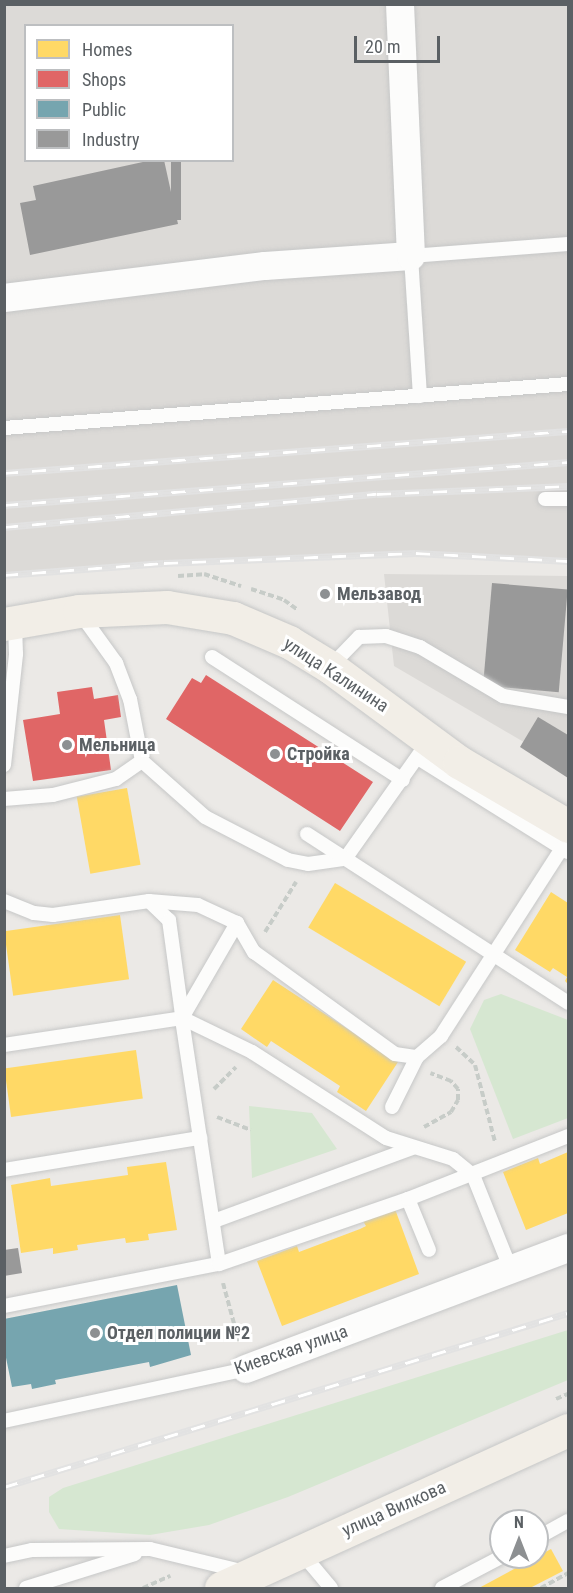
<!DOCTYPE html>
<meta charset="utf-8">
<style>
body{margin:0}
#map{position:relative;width:573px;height:1593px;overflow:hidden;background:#ebe9e6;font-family:"Roboto Condensed",sans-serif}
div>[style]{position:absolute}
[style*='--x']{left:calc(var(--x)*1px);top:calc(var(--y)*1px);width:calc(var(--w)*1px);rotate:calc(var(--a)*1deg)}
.industrial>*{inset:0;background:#dcdad7}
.green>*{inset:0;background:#d6e7d1}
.homes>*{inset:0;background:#ffd966;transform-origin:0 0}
.shops>*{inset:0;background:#e06666}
.public>*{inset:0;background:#76a5af}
.industry>*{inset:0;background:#999;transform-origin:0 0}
.path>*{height:4px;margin-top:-2px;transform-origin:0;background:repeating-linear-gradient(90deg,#c7ccc8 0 6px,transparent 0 9px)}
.roads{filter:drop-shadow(0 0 2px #c6c7c7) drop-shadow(0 0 2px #c6c7c7)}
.service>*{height:14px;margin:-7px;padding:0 7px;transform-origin:7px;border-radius:7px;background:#fcfcfb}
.minor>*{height:28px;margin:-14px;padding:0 14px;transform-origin:14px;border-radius:14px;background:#fcfcfb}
.primary>*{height:33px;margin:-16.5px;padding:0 16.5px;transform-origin:16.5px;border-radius:16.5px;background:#f2eee7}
.rail>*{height:7px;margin-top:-3.5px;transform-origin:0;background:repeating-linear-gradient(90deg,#fff 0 14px,#e2e2e2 0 28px);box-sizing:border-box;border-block:2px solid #e2e2e2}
.dots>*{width:16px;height:16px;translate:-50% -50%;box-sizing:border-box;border:3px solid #fff;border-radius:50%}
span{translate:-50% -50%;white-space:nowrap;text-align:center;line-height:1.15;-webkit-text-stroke:6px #fff;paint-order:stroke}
.poi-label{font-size:18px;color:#5b6064;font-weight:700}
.left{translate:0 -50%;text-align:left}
.street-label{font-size:18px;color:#5b6064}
.frame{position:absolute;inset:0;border:6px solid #5b6064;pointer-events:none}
.legend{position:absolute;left:24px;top:24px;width:210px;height:138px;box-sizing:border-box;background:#fff;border:2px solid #bdbfc1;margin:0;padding:8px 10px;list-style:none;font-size:18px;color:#5b6064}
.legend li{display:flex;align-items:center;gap:12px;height:30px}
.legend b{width:30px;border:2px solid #bdbfc1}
.north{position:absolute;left:489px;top:1509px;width:60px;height:60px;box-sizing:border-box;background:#fff;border:2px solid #bdbfc1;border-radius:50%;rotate:0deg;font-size:16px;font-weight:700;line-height:24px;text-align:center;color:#5b6064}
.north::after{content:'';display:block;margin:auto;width:21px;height:27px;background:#8d9092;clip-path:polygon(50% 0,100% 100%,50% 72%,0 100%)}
.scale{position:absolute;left:354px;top:36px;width:86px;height:27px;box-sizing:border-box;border:3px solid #5b6064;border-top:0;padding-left:8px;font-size:18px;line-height:21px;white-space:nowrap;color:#5b6064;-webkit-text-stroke:4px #fff;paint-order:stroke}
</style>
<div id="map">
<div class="industrial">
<i style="clip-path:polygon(evenodd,5px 5px,568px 5px,568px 561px,416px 553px,164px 563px,5px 575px,5px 5px,26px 26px,232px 26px,232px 160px,26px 160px,26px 26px)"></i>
<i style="clip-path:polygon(384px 574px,568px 576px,568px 768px,394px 666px)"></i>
</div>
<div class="green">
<i style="clip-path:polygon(501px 994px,568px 1020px,568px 1118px,513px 1139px,470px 1029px,484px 1000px)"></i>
<i style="clip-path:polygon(249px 1106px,312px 1113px,337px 1149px,252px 1178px)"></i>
<i style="clip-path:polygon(568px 1330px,568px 1380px,288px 1497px,209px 1525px,150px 1535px,59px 1529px,49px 1512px,49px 1497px,63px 1488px)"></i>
</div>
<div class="homes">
<i style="left:127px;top:788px;width:78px;height:51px;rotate:80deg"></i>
<i style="left:335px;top:883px;width:153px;height:52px;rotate:31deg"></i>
<i style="clip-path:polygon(551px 892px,568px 903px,568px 984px,565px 981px,567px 977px,553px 968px,550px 972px,515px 950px)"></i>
<i style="left:120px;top:915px;width:65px;height:117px;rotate:82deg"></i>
<i style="clip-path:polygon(273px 980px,398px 1062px,366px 1111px,337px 1092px,340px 1086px,271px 1041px,267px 1047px,241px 1029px)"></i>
<i style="left:136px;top:1050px;width:49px;height:133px;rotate:82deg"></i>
<i style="clip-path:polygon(568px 1152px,568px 1213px,526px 1230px,503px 1172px,538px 1158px,540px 1164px)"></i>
<i style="clip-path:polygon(166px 1162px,177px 1230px,148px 1234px,149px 1240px,126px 1243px,125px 1238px,77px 1245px,78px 1250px,53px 1254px,53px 1248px,21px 1253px,11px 1185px,50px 1178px,51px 1186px,128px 1175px,127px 1167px)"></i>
<i style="clip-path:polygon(395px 1209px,419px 1274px,282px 1326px,257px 1261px,297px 1246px,299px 1252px,360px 1229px,366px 1226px,363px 1221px)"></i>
<i style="clip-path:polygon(551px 1549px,563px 1571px,530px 1588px,479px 1588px)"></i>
</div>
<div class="shops">
<i style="clip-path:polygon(206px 675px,373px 782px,340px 831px,166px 719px,192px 678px,201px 683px)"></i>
<i style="clip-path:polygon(92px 687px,94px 699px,118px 695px,121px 717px,104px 720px,111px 770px,33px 781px,23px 720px,60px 714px,57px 692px)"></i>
</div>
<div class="public">
<i style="clip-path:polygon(177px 1285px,191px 1355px,150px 1367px,149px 1362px,55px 1380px,56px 1384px,32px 1389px,31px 1384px,12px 1387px,4px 1348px,4px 1319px)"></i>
</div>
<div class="industry">
<i style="clip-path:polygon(152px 160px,164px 160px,178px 224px,30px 255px,20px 203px,36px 200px,33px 186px)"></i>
<i style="left:171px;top:160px;width:10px;height:60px"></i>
<i style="left:492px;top:583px;width:76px;height:103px;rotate:5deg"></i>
<i style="clip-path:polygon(538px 717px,568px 735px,568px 778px,520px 747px)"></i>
<i style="clip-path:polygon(18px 1248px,22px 1273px,4px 1276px,4px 1250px)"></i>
</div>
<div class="path">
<i style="--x:178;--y:576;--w:26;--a:-4"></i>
<i style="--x:204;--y:574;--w:39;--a:18"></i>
<i style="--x:251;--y:589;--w:35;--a:18"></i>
<i style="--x:284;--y:600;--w:17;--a:36"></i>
<i style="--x:265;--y:932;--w:59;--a:-58.2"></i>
<i style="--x:456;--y:1047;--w:26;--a:43"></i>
<i style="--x:475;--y:1065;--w:80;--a:75.4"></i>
<i style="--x:214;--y:1089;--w:31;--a:-45"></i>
<i style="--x:217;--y:1117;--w:36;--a:21"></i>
<i style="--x:424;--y:1127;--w:31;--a:-29"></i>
<i style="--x:451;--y:1112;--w:14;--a:-60"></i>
<i style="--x:458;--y:1100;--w:11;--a:-90"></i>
<i style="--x:458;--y:1089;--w:11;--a:-131"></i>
<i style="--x:451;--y:1081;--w:22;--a:-159"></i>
<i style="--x:223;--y:1283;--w:61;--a:74.8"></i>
<i style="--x:556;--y:1399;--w:13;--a:-23"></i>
<i style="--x:143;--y:1588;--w:30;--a:-24"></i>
<i style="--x:541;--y:1588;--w:31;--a:-29"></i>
</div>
<div class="roads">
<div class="service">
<i style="--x:420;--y:396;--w:140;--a:-93.7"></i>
<i style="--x:411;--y:256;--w:157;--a:-4.4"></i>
<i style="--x:4;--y:428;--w:566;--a:-4.46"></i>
<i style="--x:545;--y:499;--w:23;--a:0"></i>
<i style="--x:80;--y:613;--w:62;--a:54.2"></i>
<i style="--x:116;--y:663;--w:39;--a:69"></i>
<i style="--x:130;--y:699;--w:63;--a:79"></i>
<i style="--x:142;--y:761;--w:84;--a:41.6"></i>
<i style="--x:205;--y:817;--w:93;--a:27.4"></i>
<i style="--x:288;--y:860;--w:20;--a:11"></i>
<i style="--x:308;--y:864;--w:37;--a:-8"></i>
<i style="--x:345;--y:859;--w:147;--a:-54.7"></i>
<i style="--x:212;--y:657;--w:227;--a:32.8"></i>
<i style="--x:330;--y:667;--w:42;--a:-46"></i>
<i style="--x:359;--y:637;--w:27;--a:-2"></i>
<i style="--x:386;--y:636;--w:36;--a:18"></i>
<i style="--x:420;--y:647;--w:96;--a:30.6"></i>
<i style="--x:503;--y:696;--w:66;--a:9.6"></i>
<i style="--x:418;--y:758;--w:177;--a:32.1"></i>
<i style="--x:4;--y:765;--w:112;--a:-83.8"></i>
<i style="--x:16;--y:654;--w:32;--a:-92"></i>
<i style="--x:4;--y:799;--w:49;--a:-4.7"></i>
<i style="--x:53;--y:795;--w:65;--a:-14.3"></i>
<i style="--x:116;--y:779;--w:32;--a:-35"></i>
<i style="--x:307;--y:834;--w:311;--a:32.9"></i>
<i style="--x:4;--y:901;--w:32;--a:22"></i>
<i style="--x:34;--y:913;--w:19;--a:6"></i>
<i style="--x:53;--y:915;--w:97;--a:-8.3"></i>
<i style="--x:149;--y:901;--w:49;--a:4.7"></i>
<i style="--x:198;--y:905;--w:43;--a:24.8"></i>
<i style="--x:237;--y:923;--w:34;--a:60"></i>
<i style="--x:254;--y:952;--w:174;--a:35.9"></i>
<i style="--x:395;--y:1054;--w:22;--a:8"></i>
<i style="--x:417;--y:1057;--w:32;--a:-41"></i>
<i style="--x:441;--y:1036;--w:224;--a:-57.2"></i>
<i style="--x:149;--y:901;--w:28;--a:44"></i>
<i style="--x:169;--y:920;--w:96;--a:82.2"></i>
<i style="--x:4;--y:1045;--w:180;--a:-8.6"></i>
<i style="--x:182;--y:1018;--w:78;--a:25.9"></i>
<i style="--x:252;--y:1052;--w:159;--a:32.7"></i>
<i style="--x:386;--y:1138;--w:70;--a:17.4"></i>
<i style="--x:453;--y:1159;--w:26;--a:39"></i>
<i style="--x:473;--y:1175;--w:102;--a:68.2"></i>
<i style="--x:392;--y:1107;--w:56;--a:-63.4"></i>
<i style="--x:4;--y:1170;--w:199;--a:-9.3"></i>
<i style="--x:408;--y:1199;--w:55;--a:67.6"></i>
<i style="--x:214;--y:1221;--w:211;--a:-20.2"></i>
<i style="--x:219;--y:1264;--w:249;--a:-98.6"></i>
<i style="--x:182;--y:1018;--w:110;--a:-59.9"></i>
<i style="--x:4;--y:1306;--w:219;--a:-11.1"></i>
<i style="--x:219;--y:1264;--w:200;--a:-19"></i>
<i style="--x:408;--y:1199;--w:172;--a:-21.5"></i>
<i style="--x:4;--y:1421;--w:248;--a:-12.1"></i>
<i style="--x:537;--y:1538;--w:35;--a:-29"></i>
<i style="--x:300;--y:1551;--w:48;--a:50"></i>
<i style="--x:4;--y:1556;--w:29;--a:-12"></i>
<i style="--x:32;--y:1550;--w:118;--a:-0.5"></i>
<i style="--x:150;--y:1549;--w:98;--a:13.6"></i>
<i style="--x:26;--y:1588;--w:114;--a:-17.3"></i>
<i style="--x:442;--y:1588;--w:67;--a:-27.7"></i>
</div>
<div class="minor">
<i style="--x:4;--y:298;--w:263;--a:-7"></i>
<i style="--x:265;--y:266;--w:146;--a:-3.9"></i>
<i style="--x:411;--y:256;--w:252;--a:-92.5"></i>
<i style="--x:246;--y:1369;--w:344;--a:-20.6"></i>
</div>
<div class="primary">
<i style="--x:4;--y:624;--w:76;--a:-9.8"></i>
<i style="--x:79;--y:611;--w:88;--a:-2.6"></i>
<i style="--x:167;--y:607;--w:67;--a:9.5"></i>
<i style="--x:233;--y:618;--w:61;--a:23.2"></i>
<i style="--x:289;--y:642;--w:48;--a:31.4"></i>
<i style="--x:330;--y:667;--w:160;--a:36.4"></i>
<i style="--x:459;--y:762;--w:126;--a:30.4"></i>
<i style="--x:221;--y:1588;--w:381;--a:-24.5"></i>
</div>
</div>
<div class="rail">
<i style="--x:4;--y:473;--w:566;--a:-4.26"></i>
<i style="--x:4;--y:505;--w:566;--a:-4.36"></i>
<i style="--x:4;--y:527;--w:374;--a:-5.1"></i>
<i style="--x:377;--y:494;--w:191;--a:-2.4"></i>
<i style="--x:4;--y:575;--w:160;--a:-4.3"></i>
<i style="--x:164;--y:563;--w:252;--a:-2.3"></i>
<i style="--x:416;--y:553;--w:152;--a:3"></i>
<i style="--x:4;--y:1487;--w:590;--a:-17.15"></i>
</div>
<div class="dots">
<i style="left:325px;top:594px;background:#8d9092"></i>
<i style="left:67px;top:745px;background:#8d9092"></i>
<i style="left:275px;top:754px;background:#8d9092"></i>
<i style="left:95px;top:1333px;background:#8d9092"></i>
</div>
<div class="poi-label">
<span class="left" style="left:337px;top:594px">Мельзавод</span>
<span class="left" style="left:79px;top:745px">Мельница</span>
<span class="left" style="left:287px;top:754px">Стройка</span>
<span class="left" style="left:107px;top:1333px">Отдел полиции №2</span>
</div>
<div class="street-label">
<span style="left:336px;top:675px;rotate:33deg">улица Калинина</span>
<span style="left:291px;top:1350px;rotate:-19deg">Киевская улица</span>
<span style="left:394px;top:1509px;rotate:-24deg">улица Вилкова</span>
</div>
<div class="frame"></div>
<ul class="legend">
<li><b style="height:16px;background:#ffd966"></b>Homes</li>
<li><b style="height:16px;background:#e06666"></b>Shops</li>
<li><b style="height:16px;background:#76a5af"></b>Public</li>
<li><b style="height:16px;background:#999"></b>Industry</li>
</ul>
<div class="north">N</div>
<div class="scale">20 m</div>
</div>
